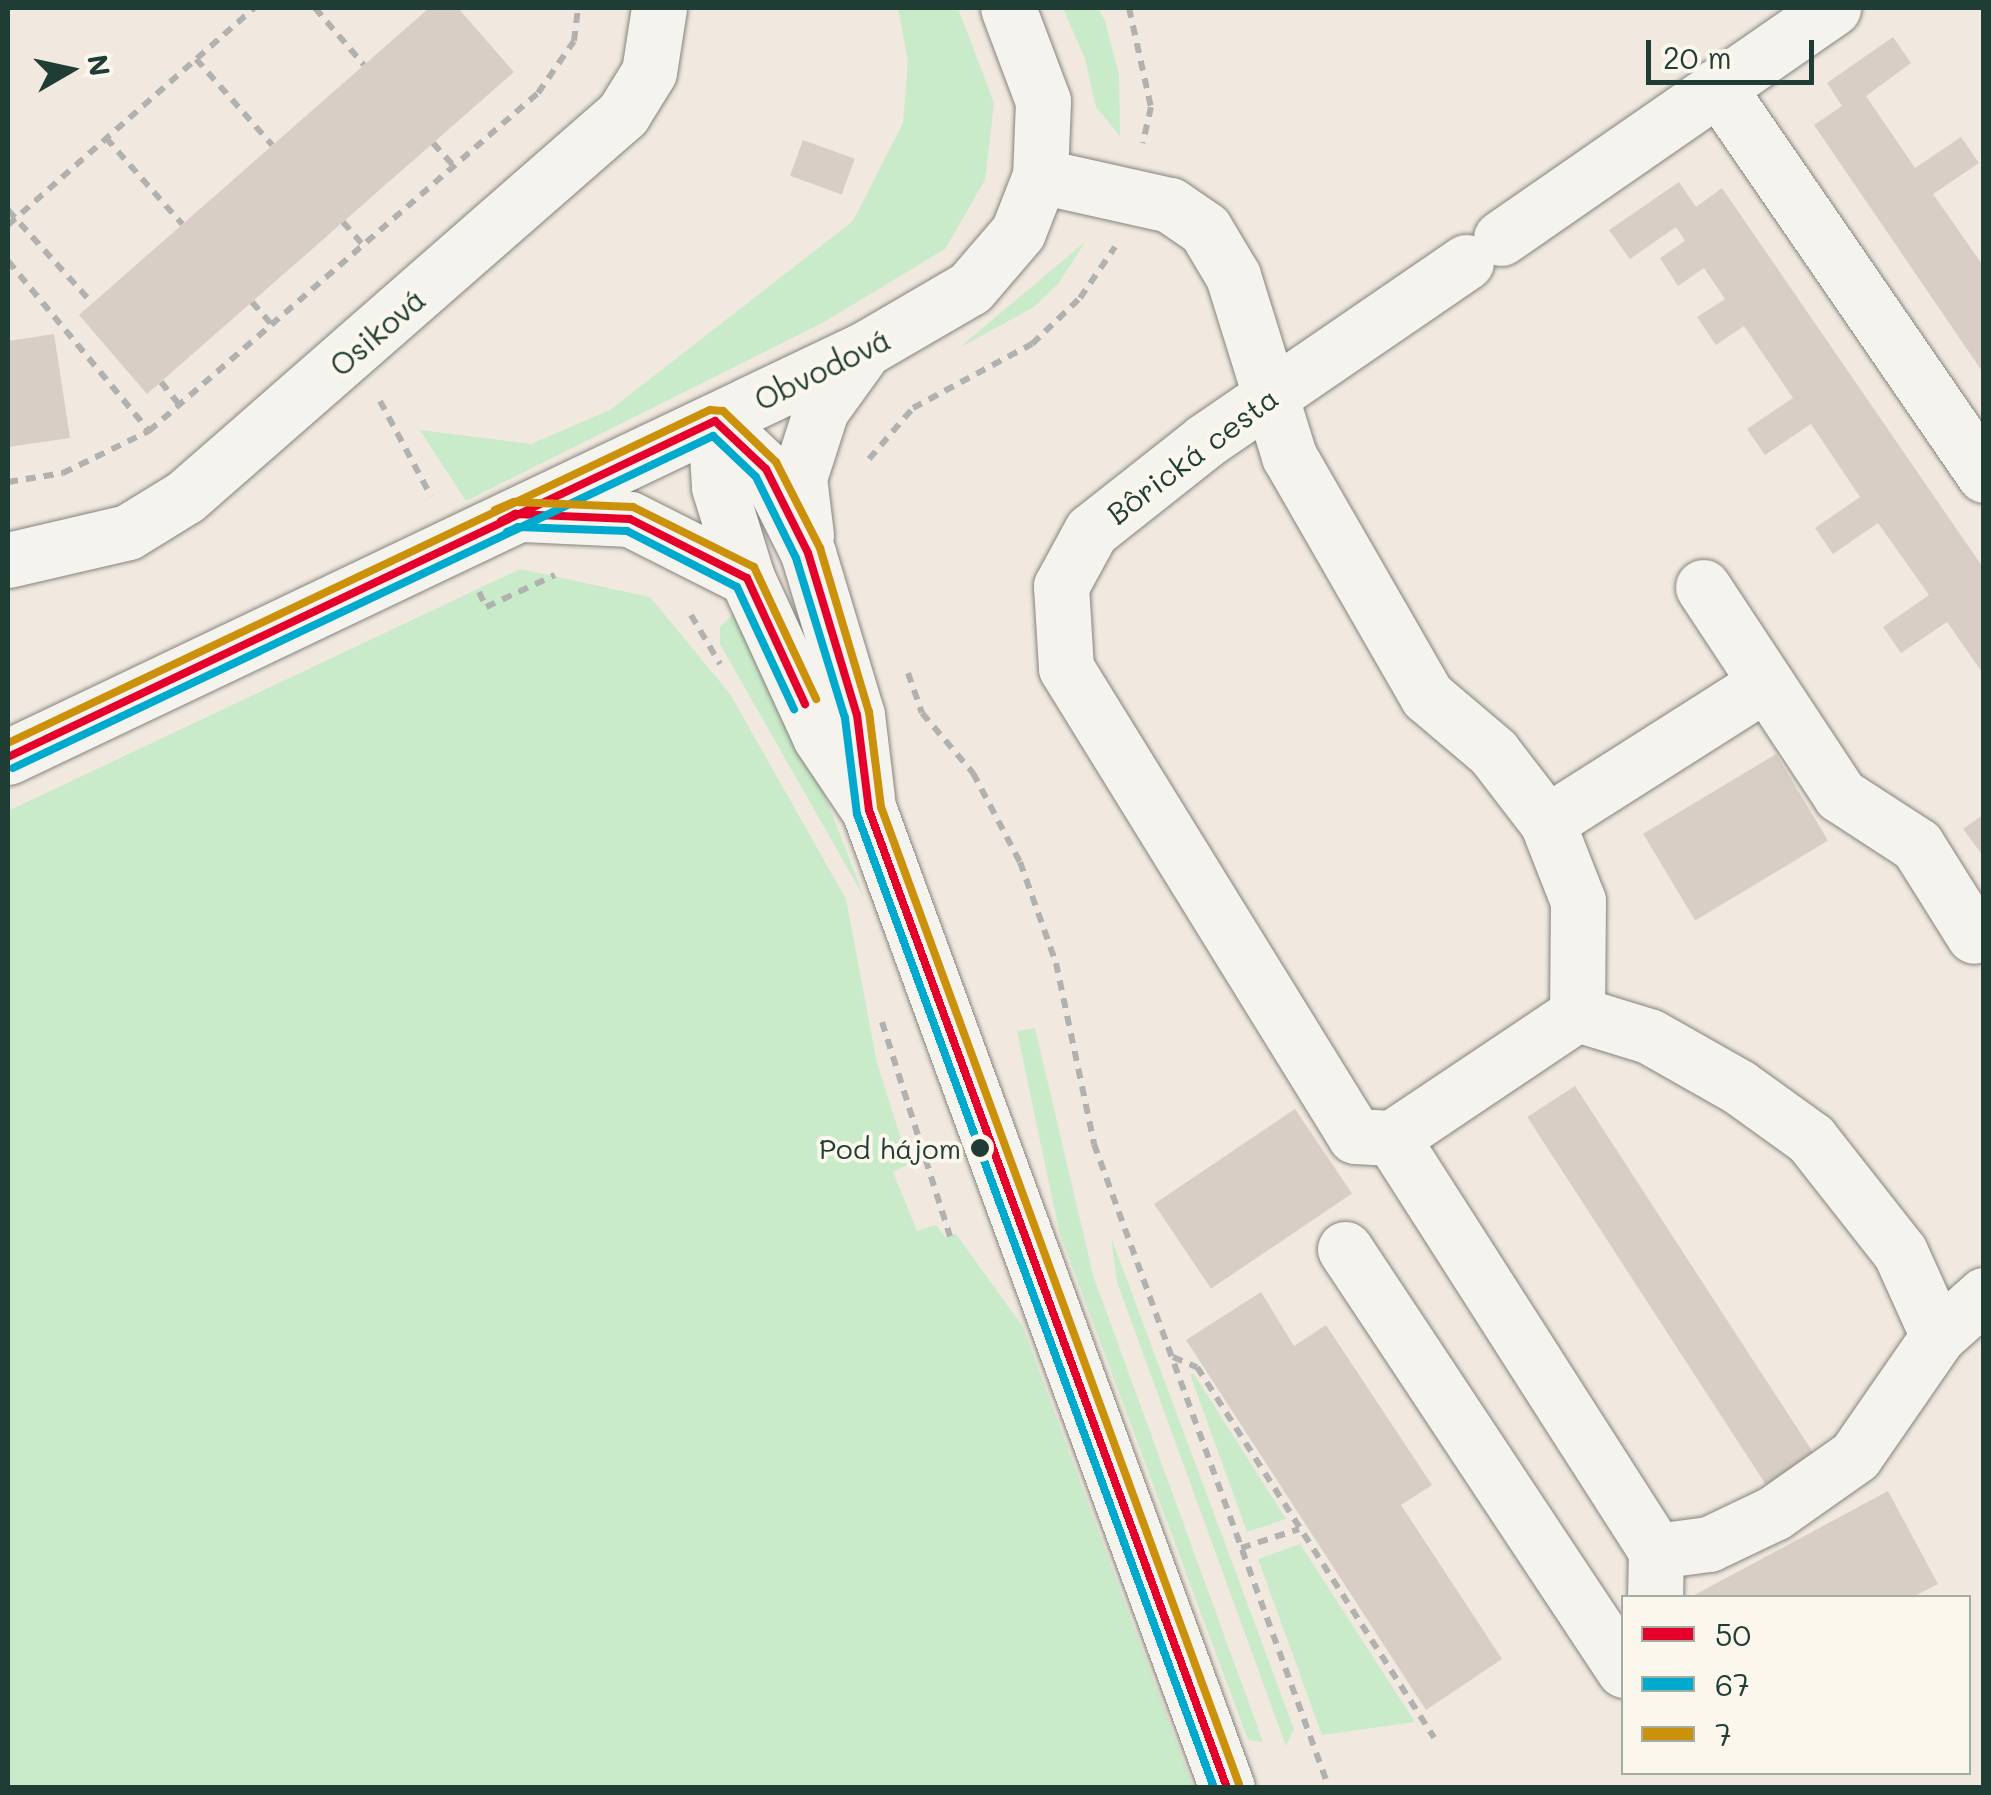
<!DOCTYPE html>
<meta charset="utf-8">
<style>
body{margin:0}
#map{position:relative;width:1991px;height:1795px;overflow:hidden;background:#f1e8df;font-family:Mali,sans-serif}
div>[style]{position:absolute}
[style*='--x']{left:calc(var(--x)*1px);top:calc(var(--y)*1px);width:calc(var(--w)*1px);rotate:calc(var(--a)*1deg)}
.green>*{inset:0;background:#caebc9}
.building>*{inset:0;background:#d9cec5;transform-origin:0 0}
.path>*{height:6px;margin-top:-3px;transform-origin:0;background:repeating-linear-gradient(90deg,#b1b2af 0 10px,transparent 0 18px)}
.roads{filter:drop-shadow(0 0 2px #83847f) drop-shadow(0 0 2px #83847f)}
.minor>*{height:55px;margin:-27.5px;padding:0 27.5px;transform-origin:27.5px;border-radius:27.5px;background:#f5f3ee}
.bus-1>*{height:8px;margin:-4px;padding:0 4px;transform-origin:4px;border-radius:4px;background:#e4002b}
.bus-2>*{height:8px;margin:-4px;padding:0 4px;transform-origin:4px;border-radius:4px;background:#00a9ce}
.bus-3>*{height:8px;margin:-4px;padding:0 4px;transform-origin:4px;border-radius:4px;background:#cc910a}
.dots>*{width:28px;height:28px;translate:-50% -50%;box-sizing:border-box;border:5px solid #fbf7ec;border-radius:50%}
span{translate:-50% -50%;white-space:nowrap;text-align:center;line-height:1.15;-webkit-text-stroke:8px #fbf7ec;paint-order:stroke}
.bus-label{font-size:28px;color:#1f3d34}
.right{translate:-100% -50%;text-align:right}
.street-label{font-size:30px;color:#1f3d34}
.frame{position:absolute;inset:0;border:10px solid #1f3d34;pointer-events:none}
.legend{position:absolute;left:1621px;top:1595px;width:350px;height:180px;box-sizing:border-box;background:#fbf7ec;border:2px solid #a3ada2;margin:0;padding:12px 18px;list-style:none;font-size:30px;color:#1f3d34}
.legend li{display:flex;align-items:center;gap:20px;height:50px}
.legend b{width:50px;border:2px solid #a3ada2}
.north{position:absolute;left:20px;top:20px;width:100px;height:100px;-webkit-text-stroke:8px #fbf7ec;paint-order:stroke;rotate:81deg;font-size:28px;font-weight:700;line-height:40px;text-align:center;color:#1f3d34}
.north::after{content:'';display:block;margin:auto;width:35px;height:45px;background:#1f3d34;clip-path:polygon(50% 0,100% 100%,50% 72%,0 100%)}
.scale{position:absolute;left:1646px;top:40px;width:168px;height:45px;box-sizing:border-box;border:5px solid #1f3d34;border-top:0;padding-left:12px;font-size:30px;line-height:35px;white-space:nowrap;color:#1f3d34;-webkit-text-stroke:8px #fbf7ec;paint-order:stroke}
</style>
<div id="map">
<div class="green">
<i style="clip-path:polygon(898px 8px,958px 8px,994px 103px,985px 180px,945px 249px,824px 322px,466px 501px,420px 430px,531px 444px,610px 410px,853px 221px,903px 123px,908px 61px)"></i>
<i style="clip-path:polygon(1063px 8px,1098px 8px,1105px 21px,1119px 75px,1120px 136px,1096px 107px,1085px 59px)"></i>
<i style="clip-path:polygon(1085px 242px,1059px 283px,1034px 307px,959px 348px)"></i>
<i style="clip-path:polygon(520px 569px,650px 597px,730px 694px,846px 899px,877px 1063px,909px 1164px,893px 1172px,917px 1231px,936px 1225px,945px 1237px,956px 1234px,1023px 1327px,1193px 1787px,8px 1787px,8px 811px)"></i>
<i style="clip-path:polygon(738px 609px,780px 679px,864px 897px,720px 644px,720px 627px)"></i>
<i style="clip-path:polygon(1035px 1028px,1093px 1275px,1263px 1742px,1248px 1740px,1059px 1231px,1017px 1031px)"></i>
<i style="clip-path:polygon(1111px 1237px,1294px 1729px,1286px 1746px,1117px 1282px)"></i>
<i style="clip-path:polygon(1190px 1374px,1194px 1374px,1286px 1519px,1247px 1532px)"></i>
<i style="clip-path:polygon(1300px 1544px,1415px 1722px,1322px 1735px,1258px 1559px)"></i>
</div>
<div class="building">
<i style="clip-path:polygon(429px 8px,458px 8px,514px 72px,147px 394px,79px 315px)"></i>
<i style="clip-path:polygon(1893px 37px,1911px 63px,1866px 96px,1915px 168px,1961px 137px,1979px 163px,1933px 194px,1984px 267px,1984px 374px,1814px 125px,1842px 106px,1827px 83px)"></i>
<i style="left:803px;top:140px;width:55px;height:38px;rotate:20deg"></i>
<i style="clip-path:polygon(1679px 182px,1696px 207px,1722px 188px,1984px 569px,1984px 675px,1947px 622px,1901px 653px,1883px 627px,1929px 595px,1878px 523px,1833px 554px,1815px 528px,1860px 497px,1811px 424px,1765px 455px,1747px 429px,1793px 398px,1744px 326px,1716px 345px,1697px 317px,1725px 299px,1704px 268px,1678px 286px,1660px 258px,1685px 241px,1676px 227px,1630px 259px,1609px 230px)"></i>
<i style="clip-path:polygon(54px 334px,70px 438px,8px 447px,8px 341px)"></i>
<i style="left:1776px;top:754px;width:101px;height:155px;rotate:59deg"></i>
<i style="clip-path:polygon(1984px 814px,1984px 857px,1963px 829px)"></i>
<i style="left:1575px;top:1086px;width:438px;height:57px;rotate:57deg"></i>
<i style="left:1295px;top:1109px;width:102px;height:170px;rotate:56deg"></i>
<i style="clip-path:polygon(1261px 1292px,1294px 1346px,1326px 1325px,1432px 1485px,1401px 1505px,1502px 1659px,1426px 1710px,1186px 1340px)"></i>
<i style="clip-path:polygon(1888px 1491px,1938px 1584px,1911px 1598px,1689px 1598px)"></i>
</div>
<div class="path">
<i style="--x:315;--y:8;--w:75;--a:49.3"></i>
<i style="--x:1129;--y:8;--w:101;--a:77.5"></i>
<i style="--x:1151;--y:107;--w:37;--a:103"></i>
<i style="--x:196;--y:59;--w:115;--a:48.5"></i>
<i style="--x:106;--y:138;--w:115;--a:48.5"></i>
<i style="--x:433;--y:143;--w:31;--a:48"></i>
<i style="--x:8;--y:210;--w:125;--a:47.9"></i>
<i style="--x:343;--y:222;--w:30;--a:49"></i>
<i style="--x:8;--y:225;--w:328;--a:-41.4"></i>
<i style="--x:8;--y:261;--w:221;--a:50.3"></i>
<i style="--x:252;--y:302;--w:29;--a:49"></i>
<i style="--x:161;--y:382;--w:28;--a:51"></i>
<i style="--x:380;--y:401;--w:108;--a:61.8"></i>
<i style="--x:869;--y:459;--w:67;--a:-49.2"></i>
<i style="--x:913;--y:408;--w:135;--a:-28.3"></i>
<i style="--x:1032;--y:344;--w:66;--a:-43.8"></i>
<i style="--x:1080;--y:298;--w:62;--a:-55.5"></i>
<i style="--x:8;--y:482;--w:56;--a:-9.3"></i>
<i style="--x:63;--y:473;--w:96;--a:-26"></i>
<i style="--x:149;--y:431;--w:515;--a:-40.99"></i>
<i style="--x:538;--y:93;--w:63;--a:-55.3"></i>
<i style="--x:574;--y:41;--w:33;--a:-83"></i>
<i style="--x:479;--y:592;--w:17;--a:65"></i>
<i style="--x:486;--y:607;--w:76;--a:-24.9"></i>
<i style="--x:691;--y:615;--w:57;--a:59.4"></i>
<i style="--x:908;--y:673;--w:42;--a:70.7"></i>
<i style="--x:922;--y:713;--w:79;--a:49.6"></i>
<i style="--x:973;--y:773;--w:101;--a:62.2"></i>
<i style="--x:1020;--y:862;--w:107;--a:70.4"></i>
<i style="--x:1056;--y:963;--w:185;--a:78.1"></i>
<i style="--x:1094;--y:1144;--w:686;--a:69.95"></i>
<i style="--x:882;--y:1022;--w:225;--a:72.4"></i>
<i style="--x:1173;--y:1357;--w:26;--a:23"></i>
<i style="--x:1197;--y:1367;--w:440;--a:57.4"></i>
<i style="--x:1241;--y:1548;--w:61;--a:-18.1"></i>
</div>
<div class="roads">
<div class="minor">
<i style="--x:1717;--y:86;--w:472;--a:55.5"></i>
<i style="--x:1040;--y:176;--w:133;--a:12.6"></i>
<i style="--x:1170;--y:205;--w:42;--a:34.4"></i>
<i style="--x:1205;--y:229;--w:55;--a:59.2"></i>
<i style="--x:1233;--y:276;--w:189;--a:72.7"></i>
<i style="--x:1289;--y:456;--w:277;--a:60.1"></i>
<i style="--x:1427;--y:696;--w:87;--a:40.3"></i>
<i style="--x:1493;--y:752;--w:88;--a:52.4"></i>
<i style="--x:1547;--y:822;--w:85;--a:68.6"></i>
<i style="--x:1578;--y:901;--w:113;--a:90.5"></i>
<i style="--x:1577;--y:1014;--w:223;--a:146.2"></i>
<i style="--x:1501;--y:238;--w:404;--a:-34.7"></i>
<i style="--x:1466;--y:262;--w:316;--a:145.6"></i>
<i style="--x:1205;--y:441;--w:145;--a:141.7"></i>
<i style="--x:1091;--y:531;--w:63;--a:118.6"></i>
<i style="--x:1061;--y:586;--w:82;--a:86.5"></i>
<i style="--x:1066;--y:668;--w:550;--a:58.3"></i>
<i style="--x:1355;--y:1136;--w:37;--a:3"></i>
<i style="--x:1392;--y:1138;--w:490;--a:57.4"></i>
<i style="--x:1656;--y:1551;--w:47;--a:91.2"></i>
<i style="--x:715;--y:421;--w:66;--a:86.5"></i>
<i style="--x:719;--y:487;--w:95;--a:72.9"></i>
<i style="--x:747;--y:578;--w:175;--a:65.3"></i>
<i style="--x:820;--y:737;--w:88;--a:56.1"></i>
<i style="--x:869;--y:810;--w:1041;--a:69.89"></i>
<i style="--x:715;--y:421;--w:70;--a:43.3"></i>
<i style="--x:766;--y:469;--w:94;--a:63.4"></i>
<i style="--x:808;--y:553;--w:169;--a:73.2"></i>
<i style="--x:857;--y:715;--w:84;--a:83.1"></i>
<i style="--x:523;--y:514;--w:107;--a:2.7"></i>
<i style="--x:630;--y:519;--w:131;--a:26.8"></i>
<i style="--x:806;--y:535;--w:57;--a:-97"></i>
<i style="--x:799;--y:478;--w:71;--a:-72.1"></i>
<i style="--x:821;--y:410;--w:70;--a:-54.3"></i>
<i style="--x:8;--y:560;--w:123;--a:-13.1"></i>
<i style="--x:128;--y:532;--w:67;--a:-31.6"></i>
<i style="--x:185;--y:497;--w:582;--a:-41.17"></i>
<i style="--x:623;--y:114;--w:49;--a:-58.2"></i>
<i style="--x:649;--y:72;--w:65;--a:-81.1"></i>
<i style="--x:1703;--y:587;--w:249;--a:56.6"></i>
<i style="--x:1840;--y:795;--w:92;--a:33"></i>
<i style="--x:1917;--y:845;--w:107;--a:57.9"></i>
<i style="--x:8;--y:757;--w:949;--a:-25.46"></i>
<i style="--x:865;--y:349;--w:121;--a:-30.2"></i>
<i style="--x:970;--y:288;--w:74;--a:-49.4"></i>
<i style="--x:1018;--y:232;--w:60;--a:-68.6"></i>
<i style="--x:1040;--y:176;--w:75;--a:-87.7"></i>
<i style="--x:1043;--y:101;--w:99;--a:-110.6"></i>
<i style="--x:1547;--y:822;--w:259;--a:-32.4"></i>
<i style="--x:1577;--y:1014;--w:75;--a:17"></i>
<i style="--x:1649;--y:1036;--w:103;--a:29.5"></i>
<i style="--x:1739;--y:1087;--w:89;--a:35.8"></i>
<i style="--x:1811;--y:1139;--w:144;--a:51.8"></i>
<i style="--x:1900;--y:1252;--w:92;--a:65.7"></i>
<i style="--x:1345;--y:1249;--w:505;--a:56.47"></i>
<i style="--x:1656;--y:1551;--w:53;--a:-7.5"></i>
<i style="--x:1709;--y:1544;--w:72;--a:-25.5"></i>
<i style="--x:1774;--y:1513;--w:99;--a:-35.1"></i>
<i style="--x:1855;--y:1456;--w:146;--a:-55.3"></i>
<i style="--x:1938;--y:1336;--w:62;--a:-41.7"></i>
</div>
</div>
<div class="bus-1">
<i style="--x:501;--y:521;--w:16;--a:-27"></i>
<i style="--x:515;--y:514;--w:115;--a:2.5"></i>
<i style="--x:630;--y:519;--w:131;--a:26.8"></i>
<i style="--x:747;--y:578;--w:139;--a:65.3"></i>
<i style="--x:8;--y:757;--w:783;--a:-25.42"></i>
<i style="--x:715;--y:421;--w:70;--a:43.3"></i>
<i style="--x:766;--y:469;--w:94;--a:63.4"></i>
<i style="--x:808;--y:553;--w:169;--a:73.2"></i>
<i style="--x:857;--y:715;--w:96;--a:82.8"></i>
<i style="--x:869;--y:810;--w:1041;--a:69.89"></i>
</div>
<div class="bus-2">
<i style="--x:507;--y:532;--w:12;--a:-24"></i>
<i style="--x:518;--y:527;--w:109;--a:2.1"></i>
<i style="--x:627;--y:531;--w:123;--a:27"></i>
<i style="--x:737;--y:587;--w:135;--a:65"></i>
<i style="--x:13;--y:768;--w:775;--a:-25.37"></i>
<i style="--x:713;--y:436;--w:59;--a:43.6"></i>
<i style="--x:756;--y:477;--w:90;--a:63.7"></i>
<i style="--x:796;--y:558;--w:167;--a:73"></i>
<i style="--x:845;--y:718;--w:97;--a:82.9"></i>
<i style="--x:857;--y:814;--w:1037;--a:69.87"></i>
</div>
<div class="bus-3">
<i style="--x:495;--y:510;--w:21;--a:-23"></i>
<i style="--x:514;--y:502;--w:119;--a:2.4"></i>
<i style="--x:633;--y:507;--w:135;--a:26.4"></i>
<i style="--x:754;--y:567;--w:146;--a:64.8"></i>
<i style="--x:8;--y:743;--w:777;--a:-25.38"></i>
<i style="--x:710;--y:410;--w:13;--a:4"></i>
<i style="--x:723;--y:411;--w:74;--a:43.9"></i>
<i style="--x:776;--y:462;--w:97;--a:62.9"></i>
<i style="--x:820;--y:548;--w:171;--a:73.4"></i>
<i style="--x:869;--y:712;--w:96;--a:82.8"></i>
<i style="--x:881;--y:807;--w:1041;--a:69.88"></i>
</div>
<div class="dots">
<i style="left:980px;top:1148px;background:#1f3d34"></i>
</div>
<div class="bus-label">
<span class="right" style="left:961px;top:1148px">Pod hájom</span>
</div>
<div class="street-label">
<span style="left:377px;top:332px;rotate:-41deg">Osiková</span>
<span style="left:822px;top:369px;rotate:-26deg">Obvodová</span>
<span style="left:1192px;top:455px;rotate:-37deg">Bôrická cesta</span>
</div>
<div class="frame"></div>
<ul class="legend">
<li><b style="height:12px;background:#e4002b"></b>50</li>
<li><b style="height:12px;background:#00a9ce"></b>67</li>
<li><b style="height:12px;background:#cc910a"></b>7</li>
</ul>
<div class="north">N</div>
<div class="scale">20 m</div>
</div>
